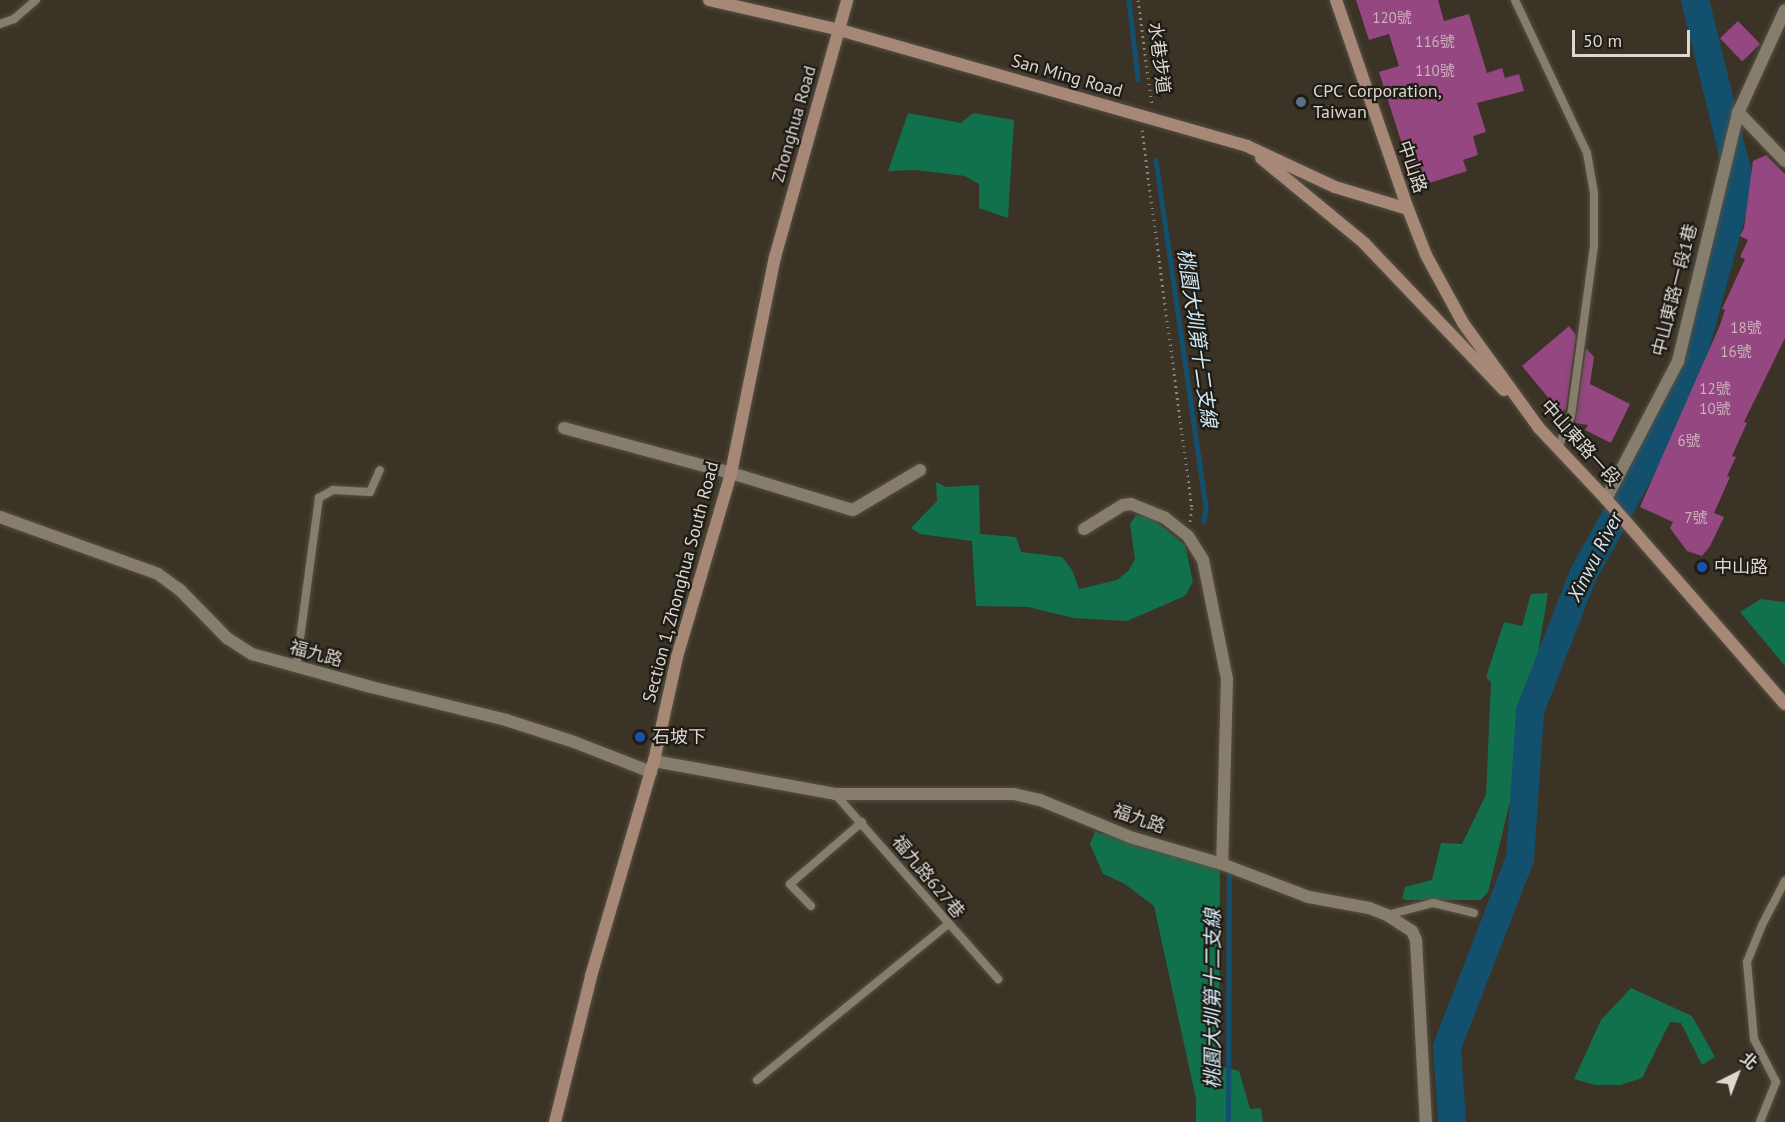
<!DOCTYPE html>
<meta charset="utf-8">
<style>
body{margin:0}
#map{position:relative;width:1785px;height:1122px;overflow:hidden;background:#3b3326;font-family:"PT Sans","Noto Sans TC",sans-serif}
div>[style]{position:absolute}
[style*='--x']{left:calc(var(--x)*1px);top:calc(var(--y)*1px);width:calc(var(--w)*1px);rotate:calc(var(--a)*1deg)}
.forest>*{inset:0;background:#12714d}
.stream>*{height:4.5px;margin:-2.25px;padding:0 2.25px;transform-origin:2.25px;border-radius:2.25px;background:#13506d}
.river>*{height:28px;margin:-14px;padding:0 14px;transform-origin:14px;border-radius:14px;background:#13506d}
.building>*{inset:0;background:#944780;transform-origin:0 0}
.path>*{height:3px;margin-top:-1.5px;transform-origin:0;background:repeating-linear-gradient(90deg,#8a8379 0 1.5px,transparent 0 6px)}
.roads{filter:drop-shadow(0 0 2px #565044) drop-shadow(0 0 2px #565044)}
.lane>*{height:8px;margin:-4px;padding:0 4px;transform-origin:4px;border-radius:4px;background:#867d6d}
.street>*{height:12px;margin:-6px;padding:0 6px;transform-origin:6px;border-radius:6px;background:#867d6d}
.secondary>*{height:12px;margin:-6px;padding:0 6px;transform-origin:6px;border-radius:6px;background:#a78877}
.dots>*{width:16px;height:16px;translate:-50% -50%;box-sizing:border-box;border:3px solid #1f1c16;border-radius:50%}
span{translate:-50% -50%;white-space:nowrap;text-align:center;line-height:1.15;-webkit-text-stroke:4.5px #1f1c16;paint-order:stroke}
.number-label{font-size:15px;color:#cab3bb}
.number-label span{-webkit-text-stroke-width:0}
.street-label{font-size:18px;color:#dcd7cf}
.poi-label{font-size:18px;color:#dcd7cf}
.left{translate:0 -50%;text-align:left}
.water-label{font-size:20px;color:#d0e8f6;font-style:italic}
.north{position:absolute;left:1707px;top:1044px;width:60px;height:60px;-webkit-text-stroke:4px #1f1c16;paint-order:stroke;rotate:42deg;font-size:16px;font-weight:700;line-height:24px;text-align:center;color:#dcd7cf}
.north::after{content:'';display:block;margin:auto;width:21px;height:27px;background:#dcd7cf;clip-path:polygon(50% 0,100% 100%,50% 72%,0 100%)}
.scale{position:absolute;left:1572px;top:30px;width:118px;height:27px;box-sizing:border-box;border:3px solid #dcd7cf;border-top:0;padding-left:8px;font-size:18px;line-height:21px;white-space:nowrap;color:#dcd7cf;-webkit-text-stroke:4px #1f1c16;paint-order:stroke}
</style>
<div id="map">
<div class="forest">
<i style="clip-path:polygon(908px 113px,961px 123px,973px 113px,1014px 120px,1008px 218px,979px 208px,979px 184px,965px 176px,916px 170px,888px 171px)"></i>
<i style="clip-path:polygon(936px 482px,946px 487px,979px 485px,980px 534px,1016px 537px,1021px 552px,1062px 557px,1072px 570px,1079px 589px,1117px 580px,1129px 570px,1135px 559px,1130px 524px,1136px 515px,1152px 518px,1185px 545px,1193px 582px,1185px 596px,1127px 621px,1074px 618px,1028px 607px,976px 606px,972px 541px,920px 534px,911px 528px,937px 501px)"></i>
<i style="clip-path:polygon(1548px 593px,1520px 761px,1488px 892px,1481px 900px,1405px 900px,1402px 898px,1405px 887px,1432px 880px,1441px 843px,1462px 844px,1486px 795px,1491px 682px,1486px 677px,1504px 622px,1522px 626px,1531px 594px)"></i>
<i style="clip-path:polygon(1761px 599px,1785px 602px,1785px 666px,1740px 612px)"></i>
<i style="clip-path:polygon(1095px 832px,1220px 865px,1219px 1066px,1239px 1071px,1250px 1109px,1261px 1108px,1263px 1122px,1196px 1122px,1196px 1099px,1154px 906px,1125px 884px,1103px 874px,1090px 844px)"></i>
<i style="clip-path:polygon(1631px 988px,1692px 1016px,1715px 1057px,1702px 1065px,1681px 1023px,1670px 1022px,1642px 1078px,1620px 1085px,1595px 1085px,1574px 1079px,1601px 1020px)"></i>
</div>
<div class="stream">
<i style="--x:1129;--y:0;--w:79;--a:83.4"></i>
<i style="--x:1156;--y:160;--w:351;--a:81.8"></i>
<i style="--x:1206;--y:507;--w:14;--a:98"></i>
<i style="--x:1228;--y:1122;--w:246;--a:-89.8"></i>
</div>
<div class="river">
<i style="--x:1452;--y:1122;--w:75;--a:-93.8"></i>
<i style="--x:1447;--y:1047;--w:202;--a:-68.8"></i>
<i style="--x:1520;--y:859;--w:148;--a:-86.1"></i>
<i style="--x:1530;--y:711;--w:146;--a:-68.7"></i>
<i style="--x:1583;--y:575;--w:205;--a:-61.1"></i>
<i style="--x:1682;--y:396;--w:221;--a:-74.8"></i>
<i style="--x:1740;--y:183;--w:188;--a:-103.8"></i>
</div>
<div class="building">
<i style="clip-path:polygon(1356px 0,1438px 0,1444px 21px,1469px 14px,1487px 73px,1502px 68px,1505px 78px,1519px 74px,1524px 91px,1477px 103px,1486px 132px,1473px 136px,1478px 155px,1463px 160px,1467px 171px,1420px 186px,1413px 165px,1409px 166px,1379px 72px,1399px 66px,1389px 34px,1369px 40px)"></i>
<i style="left:1738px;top:21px;width:32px;height:25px;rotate:46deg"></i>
<i style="clip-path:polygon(1766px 155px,1785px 174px,1785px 338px,1744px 422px,1747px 423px,1732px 456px,1736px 457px,1727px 476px,1730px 477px,1714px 513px,1724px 517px,1710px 546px,1702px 556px,1687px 551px,1670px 528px,1673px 522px,1640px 507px,1720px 325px,1725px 310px,1722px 309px,1745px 259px,1740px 257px,1748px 240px,1740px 236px,1744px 228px,1753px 161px)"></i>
<i style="clip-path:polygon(1569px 326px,1576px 335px,1566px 409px,1561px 413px,1522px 366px)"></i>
<i style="clip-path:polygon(1586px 348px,1594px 357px,1590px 384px,1630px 404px,1611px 443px,1585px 430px,1588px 425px,1575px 423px)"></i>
</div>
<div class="path">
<i style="--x:1138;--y:0;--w:107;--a:82.5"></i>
<i style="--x:1142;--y:130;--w:381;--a:82.5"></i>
<i style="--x:1192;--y:508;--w:14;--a:98"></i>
</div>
<div class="roads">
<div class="lane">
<i style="--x:1515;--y:0;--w:169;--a:64.8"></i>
<i style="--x:1587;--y:153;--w:41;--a:80.1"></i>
<i style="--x:1594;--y:193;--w:53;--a:90"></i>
<i style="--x:1594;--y:246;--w:172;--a:97.7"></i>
<i style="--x:1571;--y:416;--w:35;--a:112"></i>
<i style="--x:0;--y:24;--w:15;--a:-20"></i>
<i style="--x:14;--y:19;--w:29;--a:-41"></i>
<i style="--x:296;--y:668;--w:172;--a:-82.3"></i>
<i style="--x:319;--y:498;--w:16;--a:-30"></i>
<i style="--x:333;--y:490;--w:37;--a:3"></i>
<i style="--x:370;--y:492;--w:24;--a:-66"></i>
<i style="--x:835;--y:794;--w:247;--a:48.6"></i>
<i style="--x:811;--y:906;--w:30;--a:-134"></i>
<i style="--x:790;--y:884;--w:95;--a:-40.7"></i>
<i style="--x:1387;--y:915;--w:48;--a:-14.6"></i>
<i style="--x:1433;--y:903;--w:42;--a:13.7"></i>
<i style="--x:757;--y:1080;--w:247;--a:-39.2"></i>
<i style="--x:1760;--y:1122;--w:43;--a:-68.2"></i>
<i style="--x:1776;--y:1082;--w:48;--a:-117.1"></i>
<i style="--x:1754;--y:1039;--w:77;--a:-95.2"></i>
<i style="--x:1747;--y:962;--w:40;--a:-68"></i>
<i style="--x:1762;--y:925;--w:50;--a:-62.4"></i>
</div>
<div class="street">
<i style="--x:1738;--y:112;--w:68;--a:46.2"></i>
<i style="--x:564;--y:428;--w:173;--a:15.1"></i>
<i style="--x:731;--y:473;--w:127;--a:16.9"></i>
<i style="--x:853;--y:510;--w:78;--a:-30.8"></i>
<i style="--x:1606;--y:499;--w:156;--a:-62.4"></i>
<i style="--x:1678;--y:361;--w:255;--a:-76.4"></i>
<i style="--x:1738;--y:113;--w:113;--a:-65.5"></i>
<i style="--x:0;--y:517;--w:168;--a:19.8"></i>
<i style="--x:158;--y:574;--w:26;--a:36"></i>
<i style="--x:179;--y:589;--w:69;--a:45.6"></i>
<i style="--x:227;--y:638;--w:30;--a:33"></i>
<i style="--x:252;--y:654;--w:123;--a:15.5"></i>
<i style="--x:371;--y:687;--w:139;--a:13.7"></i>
<i style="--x:506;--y:720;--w:71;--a:17.9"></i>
<i style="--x:574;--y:742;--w:83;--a:21.3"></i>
<i style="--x:1084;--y:529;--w:46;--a:-31.6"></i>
<i style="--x:1123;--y:505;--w:8;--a:-7"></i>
<i style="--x:1131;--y:504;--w:37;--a:22"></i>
<i style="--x:1165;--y:518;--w:29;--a:38"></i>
<i style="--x:1188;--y:536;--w:28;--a:58"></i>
<i style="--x:1203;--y:560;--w:121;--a:78.6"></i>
<i style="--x:1227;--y:679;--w:185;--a:91.5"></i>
<i style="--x:654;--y:761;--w:184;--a:10.3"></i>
<i style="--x:835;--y:794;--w:179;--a:0"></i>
<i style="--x:1014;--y:794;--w:27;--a:13"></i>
<i style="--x:1040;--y:800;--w:97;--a:22.3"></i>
<i style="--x:1130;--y:837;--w:96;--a:16.4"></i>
<i style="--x:1222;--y:864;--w:93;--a:20.8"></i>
<i style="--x:1309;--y:897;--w:61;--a:10.4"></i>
<i style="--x:1369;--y:908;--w:19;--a:21"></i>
<i style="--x:1387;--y:915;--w:30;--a:33"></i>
<i style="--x:1412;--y:931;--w:10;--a:66"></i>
<i style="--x:1416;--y:940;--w:182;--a:86.9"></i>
</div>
<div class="secondary">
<i style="--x:709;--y:0;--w:134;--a:12.9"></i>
<i style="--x:840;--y:30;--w:423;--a:15.9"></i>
<i style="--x:1247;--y:146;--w:97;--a:25"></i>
<i style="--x:1335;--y:187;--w:76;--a:16.8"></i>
<i style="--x:1336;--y:0;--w:221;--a:71"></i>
<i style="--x:1408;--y:209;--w:49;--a:68.6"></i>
<i style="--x:1426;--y:255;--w:77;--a:61.4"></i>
<i style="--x:1463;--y:323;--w:130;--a:54.1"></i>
<i style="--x:1539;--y:428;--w:98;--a:46.7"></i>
<i style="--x:1606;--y:499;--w:272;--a:48.9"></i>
<i style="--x:1261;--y:158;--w:134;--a:39.5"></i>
<i style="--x:1364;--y:243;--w:203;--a:46.4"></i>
<i style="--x:555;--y:1122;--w:150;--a:-76.1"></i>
<i style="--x:591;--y:976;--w:224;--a:-73.7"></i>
<i style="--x:654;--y:761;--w:107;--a:-77.5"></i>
<i style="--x:677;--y:657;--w:192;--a:-73.6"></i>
<i style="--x:731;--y:473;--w:220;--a:-78.5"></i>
<i style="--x:775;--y:257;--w:267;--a:-74.3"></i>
</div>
</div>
<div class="dots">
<i style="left:1301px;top:102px;background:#5c6f8a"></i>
<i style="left:1702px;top:567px;background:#1a4fb4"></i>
<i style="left:640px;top:737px;background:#1a4fb4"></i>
</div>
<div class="number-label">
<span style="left:1392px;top:18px">120號</span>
<span style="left:1435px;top:42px">116號</span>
<span style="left:1435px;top:71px">110號</span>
<span style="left:1746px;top:328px">18號</span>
<span style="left:1736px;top:352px">16號</span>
<span style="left:1715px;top:389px">12號</span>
<span style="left:1715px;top:409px">10號</span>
<span style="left:1689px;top:441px">6號</span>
<span style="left:1696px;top:518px">7號</span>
</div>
<div class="street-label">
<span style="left:1159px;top:58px;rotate:83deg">水巷步道</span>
<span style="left:1067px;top:76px;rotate:16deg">San Ming Road</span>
<span style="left:794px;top:124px;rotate:-74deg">Zhonghua Road</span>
<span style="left:1412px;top:167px;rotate:71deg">中山路</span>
<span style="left:1675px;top:290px;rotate:-76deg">中山東路一段1巷</span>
<span style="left:1580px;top:443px;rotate:48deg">中山東路一段</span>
<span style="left:681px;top:582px;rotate:-75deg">Section 1, Zhonghua South Road</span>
<span style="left:316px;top:654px;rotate:15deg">福九路</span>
<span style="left:1139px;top:819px;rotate:19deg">福九路</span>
<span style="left:928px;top:877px;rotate:50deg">福九路627巷</span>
</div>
<div class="poi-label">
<span class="left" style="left:1313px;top:102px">CPC Corporation,<br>Taiwan</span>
<span class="left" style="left:1714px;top:567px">中山路</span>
<span class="left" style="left:652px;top:737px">石坡下</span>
</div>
<div class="water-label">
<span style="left:1197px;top:338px;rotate:82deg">桃園大圳第十二支線</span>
<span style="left:1595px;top:557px;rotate:-63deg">Xinwu River</span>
<span style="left:1213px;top:999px;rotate:-90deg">桃園大圳第十二支線</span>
</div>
<div class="north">北</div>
<div class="scale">50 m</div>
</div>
